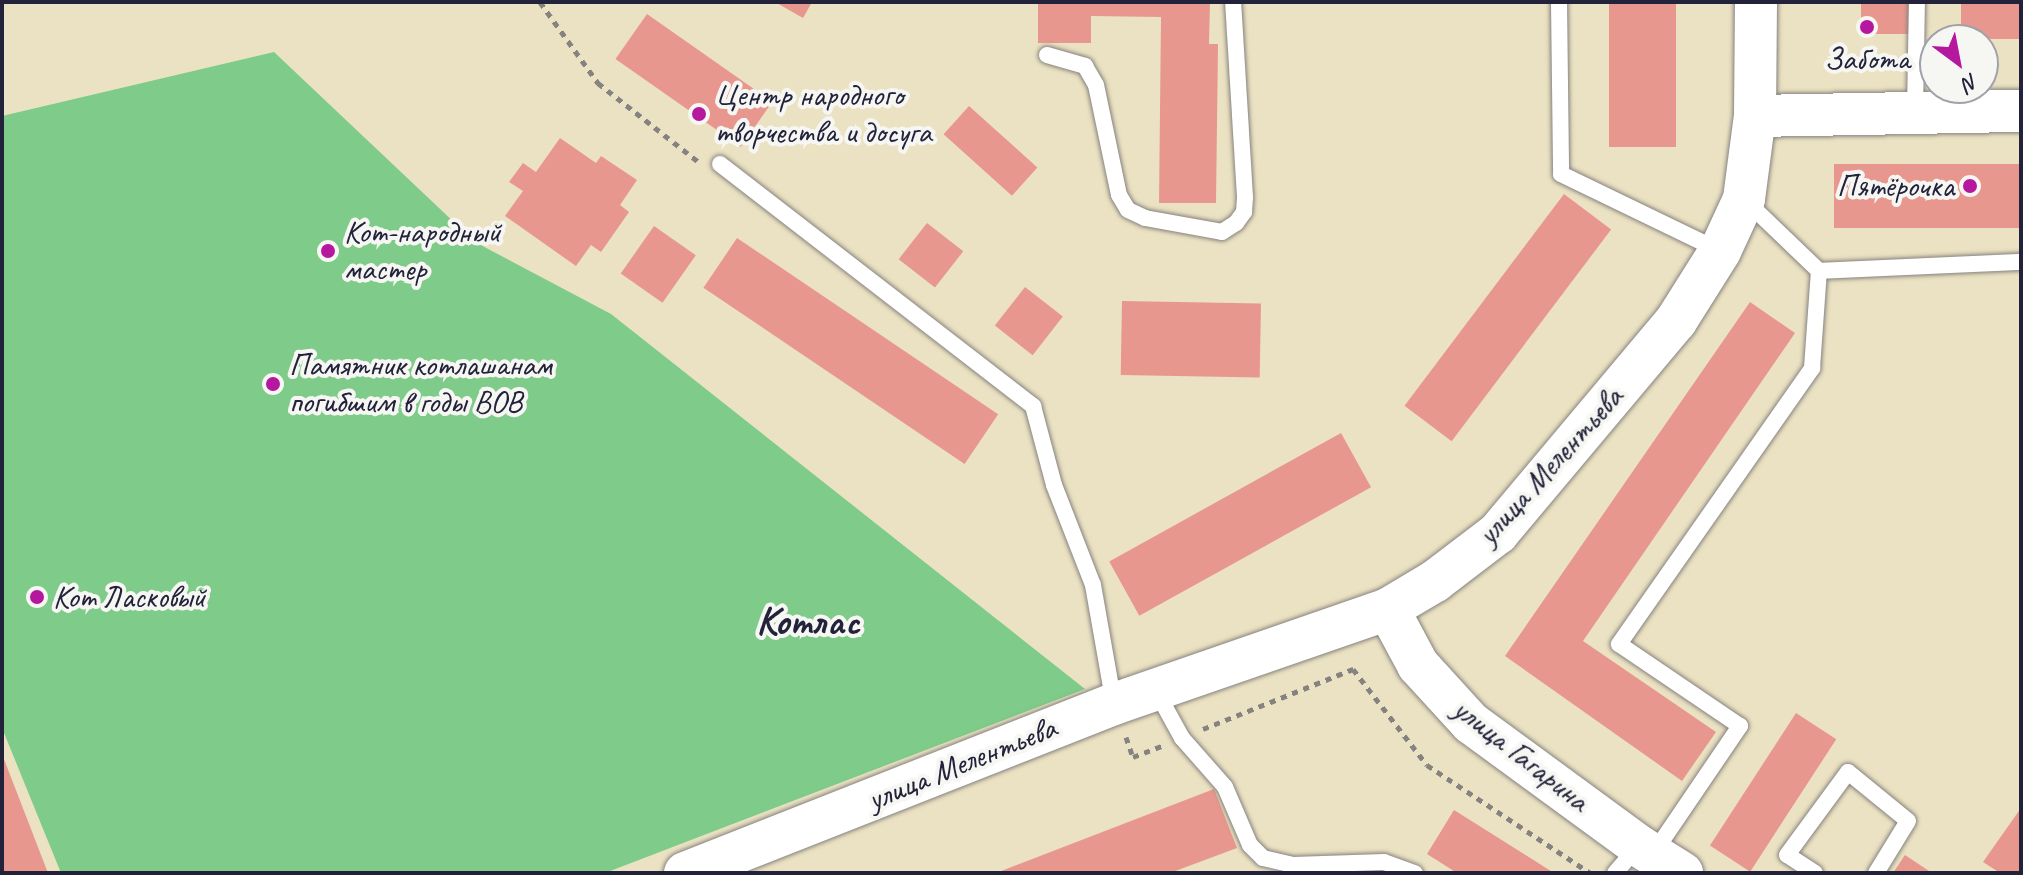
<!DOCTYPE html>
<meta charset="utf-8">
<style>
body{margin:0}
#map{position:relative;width:2023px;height:875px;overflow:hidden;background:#ebe2c3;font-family:Caveat,sans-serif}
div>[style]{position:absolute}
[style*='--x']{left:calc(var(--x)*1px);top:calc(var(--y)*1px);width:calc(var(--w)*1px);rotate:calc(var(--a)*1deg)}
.green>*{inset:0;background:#7ecb8a}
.building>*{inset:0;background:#e8978e;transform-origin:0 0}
.path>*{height:5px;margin-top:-2.5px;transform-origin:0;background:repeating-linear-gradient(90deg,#86827f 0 6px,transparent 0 12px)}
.roads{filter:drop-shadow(0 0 2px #86827f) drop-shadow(0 0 2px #86827f)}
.service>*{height:16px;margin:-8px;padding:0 8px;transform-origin:8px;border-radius:8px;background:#fff}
.tertiary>*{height:42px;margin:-21px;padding:0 21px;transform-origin:21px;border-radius:21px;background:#fff}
.dots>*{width:22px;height:22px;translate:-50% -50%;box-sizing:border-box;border:4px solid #f6f6f2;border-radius:50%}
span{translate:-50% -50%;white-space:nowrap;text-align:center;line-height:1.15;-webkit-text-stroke:8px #f6f6f2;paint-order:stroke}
.poi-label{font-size:32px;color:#22223b}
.left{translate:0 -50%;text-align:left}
.right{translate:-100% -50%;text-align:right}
.street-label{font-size:32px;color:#22223b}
.district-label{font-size:40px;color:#22223b;font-weight:700}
.frame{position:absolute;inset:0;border:4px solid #22223b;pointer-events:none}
.north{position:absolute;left:1919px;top:24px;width:80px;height:80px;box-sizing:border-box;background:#f6f6f2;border:2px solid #a1a1a9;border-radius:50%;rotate:148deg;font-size:22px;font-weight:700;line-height:32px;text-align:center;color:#22223b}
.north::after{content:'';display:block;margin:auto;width:28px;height:36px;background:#b5179e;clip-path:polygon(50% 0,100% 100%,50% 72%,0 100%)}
</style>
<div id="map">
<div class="green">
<i style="clip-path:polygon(274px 52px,475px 242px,611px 314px,1085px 689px,605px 873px,61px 873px,2px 728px,2px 116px)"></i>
</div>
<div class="building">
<i style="clip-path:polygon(775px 2px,812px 2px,803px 18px)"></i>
<i style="clip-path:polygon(1038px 2px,1210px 2px,1209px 44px,1218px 44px,1216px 203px,1159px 203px,1161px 17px,1091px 16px,1091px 43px,1038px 43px)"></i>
<i style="left:1609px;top:2px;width:67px;height:145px"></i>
<i style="left:1861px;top:2px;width:55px;height:32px"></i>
<i style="left:1961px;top:2px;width:60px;height:37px"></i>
<i style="left:647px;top:14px;width:153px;height:55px;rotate:35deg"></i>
<i style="left:969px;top:106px;width:92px;height:38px;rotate:42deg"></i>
<i style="clip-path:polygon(560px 138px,596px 163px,601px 156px,637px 180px,620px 205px,629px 212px,601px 252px,591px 245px,576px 266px,505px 216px,523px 191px,509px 182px,523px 163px,536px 172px)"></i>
<i style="left:2021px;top:164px;width:64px;height:187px;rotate:90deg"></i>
<i style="left:1564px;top:194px;width:59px;height:265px;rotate:37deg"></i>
<i style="left:927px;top:223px;width:46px;height:46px;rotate:38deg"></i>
<i style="left:654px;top:226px;width:51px;height:58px;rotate:35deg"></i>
<i style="left:737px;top:238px;width:315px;height:60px;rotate:34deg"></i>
<i style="left:1025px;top:287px;width:48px;height:49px;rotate:38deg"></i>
<i style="left:1122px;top:301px;width:139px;height:74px;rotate:1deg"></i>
<i style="clip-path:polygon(1750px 302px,1795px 333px,1583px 641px,1716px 732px,1682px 781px,1505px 656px)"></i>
<i style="left:1341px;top:433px;width:62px;height:265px;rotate:61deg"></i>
<i style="left:1796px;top:713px;width:48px;height:158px;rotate:33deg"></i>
<i style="clip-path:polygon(2px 754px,48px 873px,2px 873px)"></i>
<i style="clip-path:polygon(1214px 789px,1237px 848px,1170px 873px,996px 873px)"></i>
<i style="clip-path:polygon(2021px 808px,2021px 873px,2000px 873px,1983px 862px)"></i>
<i style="clip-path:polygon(1454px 810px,1554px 873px,1457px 873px,1427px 854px)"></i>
<i style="clip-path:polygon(1905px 855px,1932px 873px,1893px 873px)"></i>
</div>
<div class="path">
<i style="--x:540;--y:2;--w:100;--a:54.4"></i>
<i style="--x:598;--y:83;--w:130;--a:38.1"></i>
<i style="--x:1203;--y:729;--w:162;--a:-21.8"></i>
<i style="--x:1353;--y:669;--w:121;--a:52.4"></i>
<i style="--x:1427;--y:765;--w:196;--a:33.5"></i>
<i style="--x:1126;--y:737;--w:21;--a:71"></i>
<i style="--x:1133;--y:757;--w:33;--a:-21"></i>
</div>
<div class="roads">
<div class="service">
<i style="--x:1559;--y:2;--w:172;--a:89.3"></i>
<i style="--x:1561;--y:174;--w:174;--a:25.8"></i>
<i style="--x:1047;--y:55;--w:40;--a:16"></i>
<i style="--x:1085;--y:66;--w:22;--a:60"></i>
<i style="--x:1096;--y:85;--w:112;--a:78.2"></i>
<i style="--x:1119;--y:195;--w:17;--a:59"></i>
<i style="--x:1128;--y:210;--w:19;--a:25"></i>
<i style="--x:1145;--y:218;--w:78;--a:10.3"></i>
<i style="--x:1222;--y:232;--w:17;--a:-33"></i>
<i style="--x:1236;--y:223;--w:14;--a:-54"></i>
<i style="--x:1244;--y:212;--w:15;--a:-86"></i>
<i style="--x:1245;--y:197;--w:195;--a:-93.5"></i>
<i style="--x:1915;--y:112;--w:110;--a:-89"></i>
<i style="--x:720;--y:164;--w:396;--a:37.7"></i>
<i style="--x:1033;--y:406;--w:82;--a:75.1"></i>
<i style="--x:1054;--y:485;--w:107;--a:68.7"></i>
<i style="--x:1093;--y:585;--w:121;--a:80"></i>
<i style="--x:1744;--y:199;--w:104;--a:43.8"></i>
<i style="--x:1819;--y:271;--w:202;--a:-2.6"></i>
<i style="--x:1155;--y:689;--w:56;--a:61.1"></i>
<i style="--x:1182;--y:738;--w:65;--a:48.7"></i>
<i style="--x:1225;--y:787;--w:63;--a:66.7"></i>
<i style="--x:1250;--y:845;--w:18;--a:45"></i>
<i style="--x:1263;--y:858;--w:31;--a:13"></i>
<i style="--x:1293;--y:865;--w:91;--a:-1.9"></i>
<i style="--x:1384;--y:862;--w:33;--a:20"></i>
<i style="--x:1653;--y:854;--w:155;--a:-55.8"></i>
<i style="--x:1740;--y:726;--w:146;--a:-145.9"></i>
<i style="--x:1619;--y:644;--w:337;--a:-55"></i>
<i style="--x:1812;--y:368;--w:97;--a:-85.9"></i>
<i style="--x:1615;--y:873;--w:35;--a:-49"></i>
<i style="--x:1815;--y:873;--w:33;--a:-147"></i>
<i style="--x:1787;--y:855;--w:103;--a:-53.7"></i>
<i style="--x:1848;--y:772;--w:77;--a:39.2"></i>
<i style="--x:1908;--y:821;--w:61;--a:121.6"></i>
</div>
<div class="tertiary">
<i style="--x:1755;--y:116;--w:266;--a:-1.1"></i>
<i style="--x:1388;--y:609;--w:64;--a:61.8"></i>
<i style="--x:1418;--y:665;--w:79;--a:47.6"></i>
<i style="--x:1471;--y:723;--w:208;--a:36.2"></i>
<i style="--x:1639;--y:846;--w:51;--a:32.1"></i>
<i style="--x:685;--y:873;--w:461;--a:-21.5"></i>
<i style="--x:1114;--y:704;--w:290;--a:-19.1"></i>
<i style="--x:1388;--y:609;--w:55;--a:-30.8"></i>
<i style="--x:1435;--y:581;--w:79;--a:-37.3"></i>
<i style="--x:1498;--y:533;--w:277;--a:-50"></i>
<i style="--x:1676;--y:321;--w:83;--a:-57.8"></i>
<i style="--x:1720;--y:251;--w:57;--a:-65.2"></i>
<i style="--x:1744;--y:199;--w:84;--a:-82.5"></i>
<i style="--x:1755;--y:116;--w:114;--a:-89.5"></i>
</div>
</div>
<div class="dots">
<i style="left:1867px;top:27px;background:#b5179e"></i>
<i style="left:699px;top:114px;background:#b5179e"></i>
<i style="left:1970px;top:186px;background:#b5179e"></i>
<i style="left:328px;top:251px;background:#b5179e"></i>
<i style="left:273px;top:384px;background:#b5179e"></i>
<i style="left:37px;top:597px;background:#b5179e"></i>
</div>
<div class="poi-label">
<span style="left:1867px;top:59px">Забота</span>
<span class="left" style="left:715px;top:114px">Центр народного<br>творчества и досуга</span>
<span class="right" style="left:1954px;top:186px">Пятёрочка</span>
<span class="left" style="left:344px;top:251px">Кот-народный<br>мастер</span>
<span class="left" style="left:289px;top:384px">Памятник котлашанам<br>погибшим в годы ВОВ</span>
<span class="left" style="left:53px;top:597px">Кот Ласковый</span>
</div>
<div class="street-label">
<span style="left:1550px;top:466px;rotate:-48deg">улица Мелентьева</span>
<span style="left:1521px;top:755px;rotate:38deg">улица Гагарина</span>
<span style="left:962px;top:764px;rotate:-22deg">улица Мелентьева</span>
</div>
<div class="district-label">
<span style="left:808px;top:621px">Котлас</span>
</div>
<div class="frame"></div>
<div class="north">N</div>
</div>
